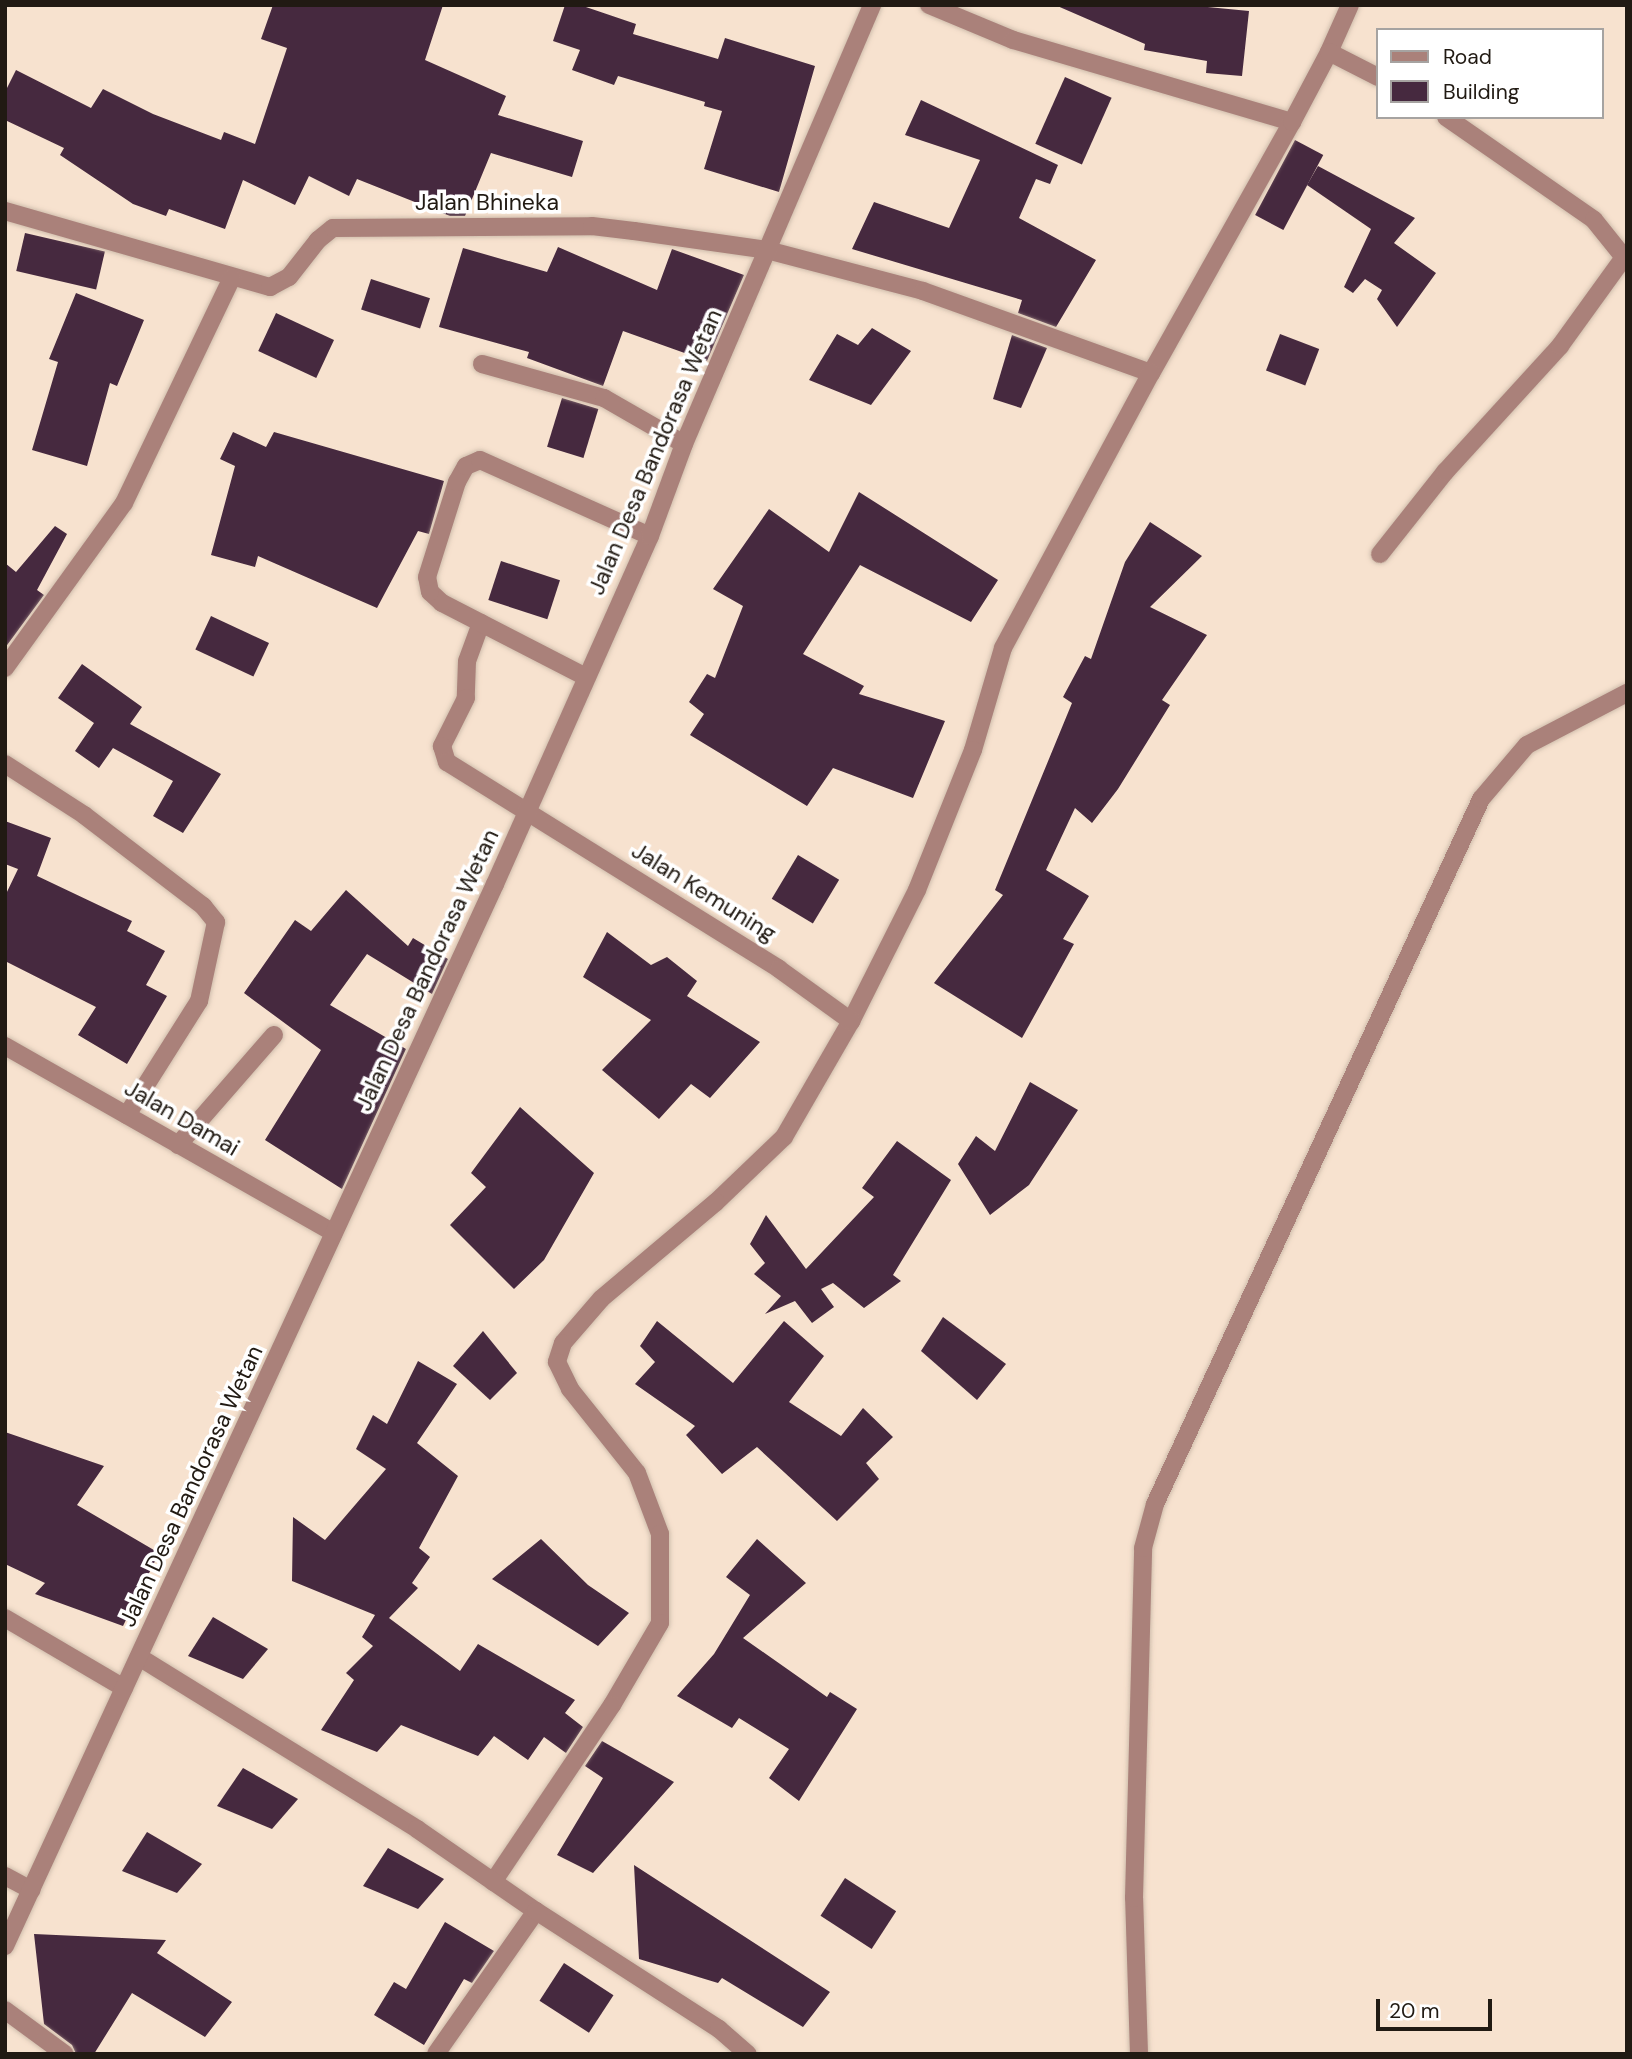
<!DOCTYPE html>
<style>
body{margin:0}
#map{position:relative;width:1632px;height:2059px;overflow:hidden;background:#f7e2cf;font-family:"DM Sans",sans-serif}
div>[style]{position:absolute}
[style*='--x']{left:calc(var(--x)*1px);top:calc(var(--y)*1px);width:calc(var(--w)*1px);rotate:calc(var(--a)*1deg)}
.building>*{inset:0;background:#46293f;transform-origin:0 0}
.roads{filter:drop-shadow(0 0 2px #d0bead) drop-shadow(0 0 2px #d0bead)}
.street>*{height:18px;margin:-9px;padding:0 9px;transform-origin:9px;border-radius:9px;background:#aa817a}
span{translate:-50% -50%;white-space:nowrap;text-align:center;line-height:1.15;-webkit-text-stroke:7px #fff;paint-order:stroke}
.street-label{font-size:23px;color:#211a13}
.frame{position:absolute;inset:0;border:7px solid #211a13;pointer-events:none}
.legend{position:absolute;left:1376px;top:28px;width:228px;height:91px;box-sizing:border-box;background:#fff;border:2px solid #a6a3a1;margin:0;padding:9px 12px;list-style:none;font-size:21px;color:#211a13}
.legend li{display:flex;align-items:center;gap:14px;height:35px}
.legend b{width:35px;border:2px solid #a6a3a1}
.scale{position:absolute;left:1376px;top:1999px;width:116px;height:32px;box-sizing:border-box;border:4px solid #211a13;border-top:0;padding-left:9px;font-size:21px;line-height:24px;white-space:nowrap;color:#211a13;-webkit-text-stroke:5px #fff;paint-order:stroke}
</style>
<div id="map">
<div class="building">
<i style="clip-path:polygon(273px 5px,443px 5px,425px 60px,506px 96px,498px 115px,583px 141px,572px 177px,491px 153px,465px 216px,450px 216px,357px 179px,349px 196px,309px 176px,295px 205px,243px 180px,225px 229px,169px 209px,166px 216px,133px 204px,60px 155px,64px 148px,5px 120px,5px 92px,16px 70px,91px 108px,103px 89px,153px 114px,221px 140px,224px 132px,255px 144px,287px 48px,261px 39px)"></i>
<i style="clip-path:polygon(565px 5px,580px 5px,636px 24px,633px 34px,718px 59px,725px 38px,815px 66px,779px 192px,704px 169px,722px 111px,704px 106px,705px 102px,618px 76px,614px 85px,572px 70px,580px 50px,553px 41px)"></i>
<i style="clip-path:polygon(1055px 5px,1187px 5px,1249px 11px,1242px 76px,1206px 73px,1207px 61px,1144px 50px,1145px 44px)"></i>
<i style="left:1065px;top:77px;width:51px;height:73px;rotate:24deg"></i>
<i style="clip-path:polygon(921px 100px,1058px 165px,1050px 184px,1036px 179px,1019px 218px,1096px 260px,1056px 327px,1018px 313px,1022px 300px,852px 249px,874px 202px,949px 228px,980px 160px,905px 135px)"></i>
<i style="left:1295px;top:140px;width:32px;height:85px;rotate:28deg"></i>
<i style="clip-path:polygon(1318px 166px,1415px 218px,1394px 243px,1436px 273px,1397px 327px,1377px 299px,1382px 290px,1365px 279px,1353px 293px,1344px 287px,1371px 229px,1307px 185px)"></i>
<i style="left:25px;top:233px;width:82px;height:39px;rotate:13deg"></i>
<i style="clip-path:polygon(558px 247px,657px 290px,672px 249px,744px 275px,707px 361px,623px 331px,603px 386px,527px 358px,529px 352px,439px 327px,463px 248px,547px 272px)"></i>
<i style="left:371px;top:279px;width:62px;height:32px;rotate:18deg"></i>
<i style="clip-path:polygon(76px 293px,144px 320px,117px 386px,110px 383px,87px 466px,32px 450px,58px 362px,49px 359px)"></i>
<i style="left:276px;top:313px;width:64px;height:42px;rotate:25deg"></i>
<i style="clip-path:polygon(872px 328px,911px 351px,871px 405px,809px 380px,837px 334px,858px 345px)"></i>
<i style="left:1280px;top:334px;width:42px;height:39px;rotate:21deg"></i>
<i style="clip-path:polygon(1012px 335px,1047px 348px,1021px 408px,993px 399px)"></i>
<i style="left:562px;top:398px;width:38px;height:51px;rotate:17deg"></i>
<i style="clip-path:polygon(233px 432px,266px 447px,274px 432px,444px 481px,429px 534px,418px 531px,377px 608px,258px 556px,255px 567px,211px 555px,235px 466px,220px 459px)"></i>
<i style="clip-path:polygon(859px 492px,998px 580px,971px 622px,860px 565px,803px 654px,864px 686px,859px 694px,945px 721px,913px 798px,833px 768px,807px 806px,690px 735px,704px 714px,689px 702px,707px 674px,715px 678px,743px 606px,713px 589px,769px 509px,829px 552px)"></i>
<i style="clip-path:polygon(1150px 522px,1202px 556px,1150px 607px,1207px 635px,1162px 700px,1170px 705px,1118px 789px,1092px 823px,1075px 808px,1046px 870px,1089px 896px,1063px 939px,1074px 944px,1022px 1038px,934px 983px,1003px 895px,995px 890px,1072px 703px,1063px 697px,1085px 656px,1091px 659px,1125px 562px)"></i>
<i style="clip-path:polygon(55px 526px,67px 534px,37px 590px,44px 595px,5px 648px,5px 563px,16px 572px)"></i>
<i style="left:501px;top:561px;width:62px;height:41px;rotate:18deg"></i>
<i style="left:211px;top:616px;width:64px;height:37px;rotate:25deg"></i>
<i style="clip-path:polygon(82px 664px,142px 707px,130px 724px,221px 774px,183px 833px,153px 816px,173px 781px,113px 748px,99px 768px,75px 751px,94px 723px,58px 698px)"></i>
<i style="clip-path:polygon(5px 821px,51px 838px,37px 876px,33px 874px,132px 921px,127px 931px,165px 951px,146px 985px,167px 996px,127px 1064px,78px 1035px,96px 1007px,5px 961px,5px 896px,18px 869px,5px 864px)"></i>
<i style="left:798px;top:855px;width:48px;height:51px;rotate:31deg"></i>
<i style="clip-path:polygon(346px 890px,408px 946px,413px 938px,448px 959px,432px 994px,367px 954px,330px 1005px,406px 1049px,342px 1189px,265px 1140px,321px 1050px,244px 993px,295px 920px,311px 931px)"></i>
<i style="clip-path:polygon(607px 932px,651px 965px,667px 957px,697px 981px,687px 996px,760px 1042px,710px 1098px,691px 1084px,659px 1119px,602px 1070px,651px 1020px,583px 977px)"></i>
<i style="clip-path:polygon(1030px 1082px,1078px 1110px,1029px 1185px,990px 1215px,958px 1164px,976px 1136px,995px 1151px)"></i>
<i style="clip-path:polygon(520px 1107px,594px 1173px,544px 1260px,514px 1289px,450px 1225px,486px 1187px,471px 1173px)"></i>
<i style="clip-path:polygon(897px 1141px,951px 1180px,893px 1275px,901px 1281px,864px 1308px,833px 1283px,821px 1289px,834px 1307px,812px 1323px,795px 1301px,765px 1314px,781px 1296px,754px 1274px,765px 1263px,750px 1244px,766px 1215px,806px 1269px,874px 1197px,862px 1188px)"></i>
<i style="clip-path:polygon(943px 1317px,1006px 1364px,977px 1400px,921px 1351px)"></i>
<i style="clip-path:polygon(657px 1321px,733px 1383px,784px 1321px,824px 1356px,789px 1402px,841px 1436px,863px 1408px,893px 1437px,866px 1463px,879px 1479px,837px 1521px,757px 1447px,722px 1474px,686px 1435px,695px 1426px,635px 1384px,655px 1362px,640px 1346px)"></i>
<i style="clip-path:polygon(483px 1331px,517px 1373px,490px 1400px,453px 1366px)"></i>
<i style="clip-path:polygon(418px 1361px,457px 1384px,417px 1443px,458px 1476px,419px 1548px,430px 1557px,412px 1583px,418px 1588px,389px 1618px,460px 1671px,478px 1644px,575px 1700px,565px 1713px,583px 1727px,566px 1753px,544px 1737px,528px 1760px,494px 1736px,478px 1756px,401px 1725px,377px 1752px,321px 1730px,354px 1680px,346px 1673px,373px 1646px,362px 1637px,375px 1615px,292px 1581px,293px 1517px,325px 1540px,386px 1469px,356px 1449px,373px 1415px,387px 1424px)"></i>
<i style="clip-path:polygon(5px 1432px,104px 1466px,77px 1505px,159px 1553px,123px 1626px,35px 1594px,45px 1583px,5px 1564px)"></i>
<i style="clip-path:polygon(541px 1539px,588px 1585px,629px 1613px,598px 1646px,492px 1579px)"></i>
<i style="clip-path:polygon(757px 1539px,806px 1583px,743px 1638px,827px 1697px,830px 1692px,857px 1709px,799px 1801px,769px 1778px,789px 1749px,739px 1718px,732px 1728px,677px 1696px,714px 1654px,750px 1595px,726px 1577px)"></i>
<i style="clip-path:polygon(213px 1617px,268px 1649px,243px 1679px,188px 1656px)"></i>
<i style="clip-path:polygon(602px 1741px,674px 1782px,593px 1873px,557px 1855px,603px 1778px,585px 1766px)"></i>
<i style="clip-path:polygon(243px 1768px,298px 1799px,272px 1829px,217px 1806px)"></i>
<i style="clip-path:polygon(147px 1832px,202px 1864px,177px 1893px,122px 1871px)"></i>
<i style="clip-path:polygon(388px 1848px,444px 1879px,418px 1909px,363px 1886px)"></i>
<i style="clip-path:polygon(634px 1865px,830px 1992px,803px 2027px,722px 1978px,718px 1983px,639px 1959px)"></i>
<i style="left:845px;top:1878px;width:61px;height:45px;rotate:33deg"></i>
<i style="clip-path:polygon(445px 1922px,494px 1951px,472px 1983px,464px 1979px,424px 2045px,374px 2015px,394px 1982px,406px 1989px)"></i>
<i style="clip-path:polygon(34px 1934px,166px 1940px,157px 1953px,232px 2002px,205px 2037px,132px 1993px,94px 2054px,76px 2054px,72px 2045px,44px 2024px)"></i>
<i style="left:564px;top:1963px;width:59px;height:45px;rotate:33deg"></i>
</div>
<div class="roads">
<div class="street">
<i style="--x:929;--y:5;--w:91;--a:22.6"></i>
<i style="--x:1013;--y:40;--w:291;--a:16.4"></i>
<i style="--x:1292;--y:122;--w:288;--a:119.3"></i>
<i style="--x:1329;--y:52;--w:51;--a:-65.9"></i>
<i style="--x:1446;--y:117;--w:180;--a:34.8"></i>
<i style="--x:1594;--y:220;--w:53;--a:51.2"></i>
<i style="--x:1292;--y:122;--w:79;--a:-62.1"></i>
<i style="--x:1329;--y:52;--w:55;--a:27"></i>
<i style="--x:5;--y:211;--w:276;--a:16"></i>
<i style="--x:270;--y:287;--w:21;--a:-28"></i>
<i style="--x:289;--y:277;--w:47;--a:-51.9"></i>
<i style="--x:318;--y:240;--w:19;--a:-39"></i>
<i style="--x:333;--y:228;--w:259;--a:-0.4"></i>
<i style="--x:592;--y:226;--w:42;--a:6.8"></i>
<i style="--x:634;--y:231;--w:134;--a:8.1"></i>
<i style="--x:767;--y:250;--w:161;--a:14.7"></i>
<i style="--x:923;--y:291;--w:242;--a:19.8"></i>
<i style="--x:1151;--y:373;--w:312;--a:118.3"></i>
<i style="--x:1003;--y:648;--w:106;--a:106.4"></i>
<i style="--x:973;--y:750;--w:151;--a:111.8"></i>
<i style="--x:917;--y:890;--w:147;--a:116.7"></i>
<i style="--x:851;--y:1021;--w:134;--a:120"></i>
<i style="--x:784;--y:1137;--w:94;--a:136.3"></i>
<i style="--x:716;--y:1202;--w:150;--a:139.9"></i>
<i style="--x:601;--y:1299;--w:58;--a:130.8"></i>
<i style="--x:563;--y:1343;--w:20;--a:108"></i>
<i style="--x:557;--y:1362;--w:30;--a:64"></i>
<i style="--x:570;--y:1389;--w:107;--a:51.4"></i>
<i style="--x:637;--y:1473;--w:65;--a:69.3"></i>
<i style="--x:660;--y:1534;--w:89;--a:90"></i>
<i style="--x:660;--y:1623;--w:95;--a:120.3"></i>
<i style="--x:612;--y:1705;--w:213;--a:123.9"></i>
<i style="--x:482;--y:364;--w:127;--a:15.6"></i>
<i style="--x:604;--y:398;--w:92;--a:29.9"></i>
<i style="--x:1380;--y:554;--w:105;--a:-51.6"></i>
<i style="--x:1445;--y:472;--w:171;--a:-47.6"></i>
<i style="--x:1560;--y:346;--w:115;--a:-54.2"></i>
<i style="--x:481;--y:623;--w:40;--a:110.2"></i>
<i style="--x:467;--y:661;--w:37;--a:92"></i>
<i style="--x:466;--y:698;--w:54;--a:116.6"></i>
<i style="--x:442;--y:746;--w:17;--a:73"></i>
<i style="--x:447;--y:762;--w:391;--a:31.9"></i>
<i style="--x:779;--y:969;--w:89;--a:35.8"></i>
<i style="--x:5;--y:668;--w:203;--a:-54.2"></i>
<i style="--x:124;--y:503;--w:250;--a:-64.4"></i>
<i style="--x:584;--y:676;--w:160;--a:-152.8"></i>
<i style="--x:442;--y:603;--w:16;--a:-137"></i>
<i style="--x:430;--y:592;--w:15;--a:-101"></i>
<i style="--x:427;--y:577;--w:100;--a:-72.5"></i>
<i style="--x:457;--y:482;--w:18;--a:-61"></i>
<i style="--x:466;--y:466;--w:15;--a:-23"></i>
<i style="--x:480;--y:460;--w:186;--a:24.1"></i>
<i style="--x:5;--y:764;--w:94;--a:32.8"></i>
<i style="--x:84;--y:815;--w:150;--a:37.4"></i>
<i style="--x:203;--y:906;--w:21;--a:51"></i>
<i style="--x:216;--y:922;--w:81;--a:102.1"></i>
<i style="--x:199;--y:1001;--w:135;--a:122.3"></i>
<i style="--x:5;--y:1046;--w:378;--a:29.6"></i>
<i style="--x:178;--y:1145;--w:146;--a:-48.9"></i>
<i style="--x:5;--y:1618;--w:138;--a:30.5"></i>
<i style="--x:139;--y:1657;--w:327;--a:31.7"></i>
<i style="--x:417;--y:1829;--w:145;--a:34.6"></i>
<i style="--x:536;--y:1911;--w:174;--a:125"></i>
<i style="--x:5;--y:1876;--w:30;--a:28"></i>
<i style="--x:536;--y:1911;--w:218;--a:32.8"></i>
<i style="--x:719;--y:2029;--w:38;--a:41"></i>
<i style="--x:5;--y:1946;--w:1170;--a:-65.23"></i>
<i style="--x:495;--y:884;--w:381;--a:-66"></i>
<i style="--x:650;--y:536;--w:98;--a:-69.7"></i>
<i style="--x:684;--y:444;--w:478;--a:-66.8"></i>
<i style="--x:5;--y:2010;--w:74;--a:36.3"></i>
<i style="--x:1139;--y:2054;--w:156;--a:-91.8"></i>
<i style="--x:1134;--y:1898;--w:350;--a:-88.5"></i>
<i style="--x:1143;--y:1548;--w:46;--a:-74.7"></i>
<i style="--x:1155;--y:1504;--w:777;--a:-65.18"></i>
<i style="--x:1481;--y:799;--w:71;--a:-49.6"></i>
<i style="--x:1527;--y:745;--w:113;--a:-27.5"></i>
</div>
</div>
<div class="street-label">
<span style="left:487px;top:202px">Jalan Bhineka</span>
<span style="left:655px;top:452px;rotate:-67deg">Jalan Desa Bandorasa Wetan</span>
<span style="left:704px;top:892px;rotate:32deg">Jalan Kemuning</span>
<span style="left:427px;top:970px;rotate:-65deg">Jalan Desa Bandorasa Wetan</span>
<span style="left:182px;top:1118px;rotate:30deg">Jalan Damai</span>
<span style="left:191px;top:1486px;rotate:-65deg">Jalan Desa Bandorasa Wetan</span>
</div>
<div class="frame"></div>
<ul class="legend">
<li><b style="height:9px;background:#aa817a"></b>Road</li>
<li><b style="height:19px;background:#46293f"></b>Building</li>
</ul>
<div class="scale">20 m</div>
</div>
